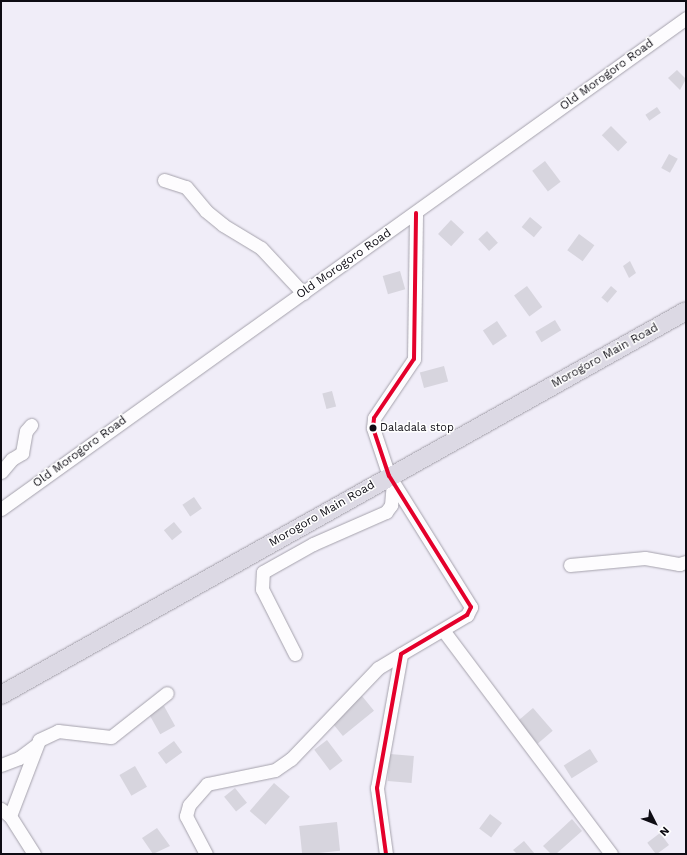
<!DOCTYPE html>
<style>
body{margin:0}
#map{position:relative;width:687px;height:855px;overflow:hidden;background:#f0edf8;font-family:"Work Sans",sans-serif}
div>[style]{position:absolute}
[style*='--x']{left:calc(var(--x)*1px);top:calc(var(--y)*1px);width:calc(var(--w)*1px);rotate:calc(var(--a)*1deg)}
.building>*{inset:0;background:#d7d5de;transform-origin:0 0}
.roads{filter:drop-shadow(0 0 1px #a5a2ac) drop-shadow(0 0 1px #a5a2ac)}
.minor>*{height:13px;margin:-6.5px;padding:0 6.5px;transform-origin:6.5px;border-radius:6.5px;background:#fdfcfe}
.highway>*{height:18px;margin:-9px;padding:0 9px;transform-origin:9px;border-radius:9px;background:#dcd9e4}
.bus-1>*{height:4px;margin:-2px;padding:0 2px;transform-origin:2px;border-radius:2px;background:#e4002b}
.dots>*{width:11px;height:11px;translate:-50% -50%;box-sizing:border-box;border:2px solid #fff;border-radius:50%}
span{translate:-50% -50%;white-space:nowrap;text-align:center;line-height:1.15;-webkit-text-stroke:3px #fff;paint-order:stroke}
.bus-label{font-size:11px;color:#0e0c14}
.left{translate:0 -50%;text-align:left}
.street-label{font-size:12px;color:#0e0c14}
.frame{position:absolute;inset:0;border:2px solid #0e0c14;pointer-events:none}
.north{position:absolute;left:635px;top:803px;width:40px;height:40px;-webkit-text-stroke:3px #fff;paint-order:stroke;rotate:132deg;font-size:11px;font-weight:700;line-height:16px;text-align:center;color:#0e0c14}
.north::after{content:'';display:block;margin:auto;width:14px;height:18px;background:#0e0c14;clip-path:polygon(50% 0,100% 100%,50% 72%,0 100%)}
</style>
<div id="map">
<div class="building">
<i style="clip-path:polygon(677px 70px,686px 79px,680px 90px,668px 78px)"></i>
<i style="left:657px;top:107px;width:7px;height:14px;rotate:56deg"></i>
<i style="left:611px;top:126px;width:23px;height:13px;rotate:45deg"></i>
<i style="left:669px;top:154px;width:10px;height:16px;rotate:29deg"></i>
<i style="left:545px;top:161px;width:26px;height:16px;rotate:53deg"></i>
<i style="left:530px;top:217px;width:16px;height:13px;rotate:40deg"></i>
<i style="left:451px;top:220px;width:18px;height:19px;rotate:43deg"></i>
<i style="left:487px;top:231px;width:16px;height:12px;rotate:47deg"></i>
<i style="left:579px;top:234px;width:19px;height:20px;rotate:36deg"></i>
<i style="clip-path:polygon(630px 261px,636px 273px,629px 278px,623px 266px)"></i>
<i style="left:400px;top:271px;width:19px;height:18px;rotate:74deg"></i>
<i style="left:527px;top:286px;width:26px;height:16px;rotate:54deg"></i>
<i style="left:611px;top:286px;width:8px;height:15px;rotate:40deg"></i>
<i style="left:555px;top:320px;width:12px;height:23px;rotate:59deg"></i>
<i style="left:497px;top:321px;width:18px;height:17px;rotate:56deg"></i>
<i style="left:444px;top:366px;width:16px;height:25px;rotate:75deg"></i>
<i style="left:332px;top:391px;width:16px;height:10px;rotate:75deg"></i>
<i style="left:194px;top:497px;width:14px;height:14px;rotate:56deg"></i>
<i style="left:174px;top:522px;width:13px;height:13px;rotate:51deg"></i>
<i style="left:362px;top:696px;width:19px;height:40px;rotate:51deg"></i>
<i style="left:164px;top:706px;width:23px;height:17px;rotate:61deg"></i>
<i style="left:533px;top:708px;width:30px;height:20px;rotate:49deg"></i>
<i style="left:327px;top:740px;width:26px;height:16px;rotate:53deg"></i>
<i style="left:174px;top:741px;width:14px;height:20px;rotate:54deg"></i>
<i style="left:590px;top:749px;width:15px;height:31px;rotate:58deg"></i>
<i style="left:390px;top:754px;width:24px;height:27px;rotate:5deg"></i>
<i style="left:135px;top:766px;width:24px;height:18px;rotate:60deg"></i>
<i style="left:274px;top:783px;width:21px;height:37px;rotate:41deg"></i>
<i style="left:235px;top:788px;width:19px;height:14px;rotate:51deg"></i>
<i style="left:490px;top:814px;width:15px;height:18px;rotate:37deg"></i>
<i style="clip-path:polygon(572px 819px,582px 831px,556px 854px,551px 854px,543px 846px)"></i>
<i style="left:337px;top:822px;width:29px;height:38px;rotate:84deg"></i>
<i style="clip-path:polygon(157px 828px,170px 846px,153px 854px,142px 838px)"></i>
<i style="left:660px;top:833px;width:15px;height:16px;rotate:53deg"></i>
<i style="clip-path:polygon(524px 841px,535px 854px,517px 854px,513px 850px)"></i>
</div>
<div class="roads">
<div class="minor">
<i style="--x:164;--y:180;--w:23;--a:18"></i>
<i style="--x:186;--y:187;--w:31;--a:50"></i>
<i style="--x:206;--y:211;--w:22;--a:39"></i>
<i style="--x:223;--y:225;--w:44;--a:31.2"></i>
<i style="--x:261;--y:248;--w:62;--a:47"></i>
<i style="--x:1;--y:472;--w:17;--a:-50"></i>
<i style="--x:12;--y:459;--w:12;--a:-31"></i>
<i style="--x:22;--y:453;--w:22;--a:-80"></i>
<i style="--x:26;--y:431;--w:8;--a:-50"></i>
<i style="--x:1;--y:509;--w:843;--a:-35.63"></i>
<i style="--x:570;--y:565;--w:75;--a:-5.3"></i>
<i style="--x:645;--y:558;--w:35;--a:10"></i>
<i style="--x:679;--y:564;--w:7;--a:-16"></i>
<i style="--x:443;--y:630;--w:280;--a:53.1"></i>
<i style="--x:295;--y:654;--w:73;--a:-116.9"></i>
<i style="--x:262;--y:589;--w:17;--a:-87"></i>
<i style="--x:263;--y:572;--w:57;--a:-29.2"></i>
<i style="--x:313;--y:544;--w:80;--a:-23.7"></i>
<i style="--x:386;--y:512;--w:9;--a:-54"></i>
<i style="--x:391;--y:505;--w:23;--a:-85"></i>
<i style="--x:1;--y:765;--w:19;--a:-21"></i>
<i style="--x:19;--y:758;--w:20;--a:-37"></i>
<i style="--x:1;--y:809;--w:11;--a:38"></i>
<i style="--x:10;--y:816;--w:45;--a:57.7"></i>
<i style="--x:10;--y:816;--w:81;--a:-69.1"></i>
<i style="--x:39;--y:740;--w:21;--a:-25"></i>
<i style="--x:58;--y:731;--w:53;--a:6.5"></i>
<i style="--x:111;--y:737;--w:71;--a:-38.2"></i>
<i style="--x:206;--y:854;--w:43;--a:-117.8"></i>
<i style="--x:186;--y:816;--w:11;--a:-75"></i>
<i style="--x:189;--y:805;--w:28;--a:-49"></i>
<i style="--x:207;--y:784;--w:69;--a:-11.6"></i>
<i style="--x:275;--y:770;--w:19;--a:-35"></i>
<i style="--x:291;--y:759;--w:126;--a:-46.3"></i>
<i style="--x:378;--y:668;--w:27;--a:-31"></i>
<i style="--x:386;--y:854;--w:67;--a:-97.8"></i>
<i style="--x:377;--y:788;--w:136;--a:-79.8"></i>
<i style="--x:401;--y:654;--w:77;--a:-30.6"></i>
<i style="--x:467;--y:615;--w:9;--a:-63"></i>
<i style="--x:471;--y:607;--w:155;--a:-122"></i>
<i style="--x:389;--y:476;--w:51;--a:-108.4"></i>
<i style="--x:373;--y:428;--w:10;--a:-84"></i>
<i style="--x:374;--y:418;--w:71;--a:-55.9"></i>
<i style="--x:414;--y:359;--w:146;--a:-89.2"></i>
</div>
<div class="highway">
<i style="--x:1;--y:695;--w:785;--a:-29.27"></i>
</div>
</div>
<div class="bus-1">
<i style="--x:386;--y:854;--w:67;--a:-97.8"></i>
<i style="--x:377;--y:788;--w:136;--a:-79.8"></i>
<i style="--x:401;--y:654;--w:77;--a:-30.6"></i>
<i style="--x:467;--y:615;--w:9;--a:-63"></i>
<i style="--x:471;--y:607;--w:155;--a:-122"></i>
<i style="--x:389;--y:476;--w:51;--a:-108.4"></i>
<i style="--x:373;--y:428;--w:10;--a:-84"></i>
<i style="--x:374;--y:418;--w:71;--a:-55.9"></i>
<i style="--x:414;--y:359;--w:146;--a:-89.2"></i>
</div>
<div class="dots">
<i style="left:373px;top:428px;background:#0e0c14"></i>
</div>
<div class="bus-label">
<span class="left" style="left:380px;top:428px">Daladala stop</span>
</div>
<div class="street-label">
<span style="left:607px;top:75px;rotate:-36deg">Old Morogoro Road</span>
<span style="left:344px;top:264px;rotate:-35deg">Old Morogoro Road</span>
<span style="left:605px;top:356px;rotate:-29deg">Morogoro Main Road</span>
<span style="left:80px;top:452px;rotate:-36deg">Old Morogoro Road</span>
<span style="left:322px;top:514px;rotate:-30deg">Morogoro Main Road</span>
</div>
<div class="frame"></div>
<div class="north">N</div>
</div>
